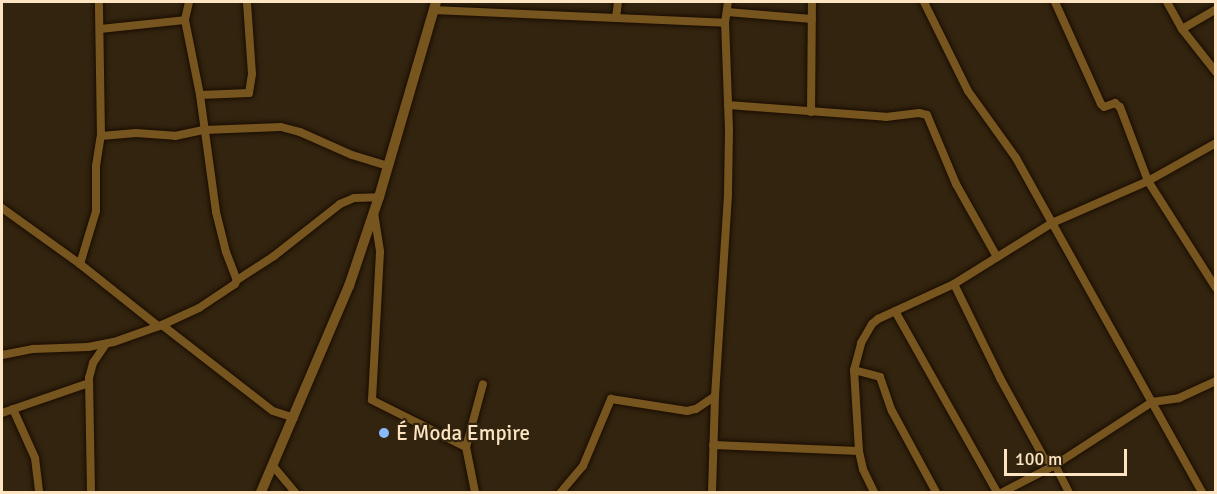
<!DOCTYPE html>
<meta charset="utf-8">
<style>
body{margin:0}
#map{position:relative;width:1217px;height:494px;overflow:hidden;background:#32240e;font-family:Signika,sans-serif}
div>[style]{position:absolute}
[style*='--x']{left:calc(var(--x)*1px);top:calc(var(--y)*1px);width:calc(var(--w)*1px);rotate:calc(var(--a)*1deg)}
.roads{filter:drop-shadow(0 0 2px #1a0c00) drop-shadow(0 0 2px #1a0c00)}
.street>*{height:8px;margin:-4px;padding:0 4px;transform-origin:4px;border-radius:4px;background:#77551f}
.secondary>*{height:10px;margin:-5px;padding:0 5px;transform-origin:5px;border-radius:5px;background:#77551f}
.dots>*{width:16px;height:16px;translate:-50% -50%;box-sizing:border-box;border:3px solid #32240e;border-radius:50%}
span{translate:-50% -50%;white-space:nowrap;text-align:center;line-height:1.15;-webkit-text-stroke:4.5px #32240e;paint-order:stroke}
.poi-label{font-size:21px;color:#fde5c3}
.left{translate:0 -50%;text-align:left}
.frame{position:absolute;inset:0;border:3px solid #fde5c3;pointer-events:none}
.scale{position:absolute;left:1004px;top:449px;width:123px;height:27px;box-sizing:border-box;border:3px solid #fde5c3;border-top:0;padding-left:8px;font-size:18px;line-height:21px;white-space:nowrap;color:#fde5c3;-webkit-text-stroke:4px #32240e;paint-order:stroke}
</style>
<div id="map">
<div class="roads">
<div class="street">
<i style="--x:189;--y:2;--w:18;--a:103"></i>
<i style="--x:185;--y:20;--w:76;--a:78.7"></i>
<i style="--x:200;--y:95;--w:118;--a:82.2"></i>
<i style="--x:216;--y:212;--w:41;--a:76"></i>
<i style="--x:226;--y:252;--w:30;--a:69"></i>
<i style="--x:924;--y:2;--w:99;--a:63.7"></i>
<i style="--x:968;--y:91;--w:82;--a:54.4"></i>
<i style="--x:1016;--y:158;--w:382;--a:60.9"></i>
<i style="--x:1055;--y:2;--w:112;--a:65.7"></i>
<i style="--x:1101;--y:104;--w:4;--a:45"></i>
<i style="--x:1104;--y:107;--w:12;--a:-20"></i>
<i style="--x:1115;--y:103;--w:6;--a:39"></i>
<i style="--x:1120;--y:107;--w:79;--a:69.3"></i>
<i style="--x:1148;--y:181;--w:127;--a:57.6"></i>
<i style="--x:1167;--y:2;--w:31;--a:61"></i>
<i style="--x:1182;--y:29;--w:55;--a:51.7"></i>
<i style="--x:433;--y:10;--w:292;--a:2.5"></i>
<i style="--x:727;--y:12;--w:85;--a:4.7"></i>
<i style="--x:616;--y:18;--w:16;--a:-83"></i>
<i style="--x:100;--y:29;--w:85;--a:-6"></i>
<i style="--x:1182;--y:29;--w:39;--a:-30"></i>
<i style="--x:200;--y:95;--w:49;--a:-2.3"></i>
<i style="--x:249;--y:93;--w:19;--a:-81"></i>
<i style="--x:252;--y:74;--w:72;--a:-94"></i>
<i style="--x:728;--y:105;--w:158;--a:4.3"></i>
<i style="--x:886;--y:117;--w:33;--a:-7"></i>
<i style="--x:919;--y:113;--w:8;--a:14"></i>
<i style="--x:927;--y:115;--w:75;--a:67.2"></i>
<i style="--x:956;--y:184;--w:84;--a:60.7"></i>
<i style="--x:811;--y:112;--w:110;--a:-89.5"></i>
<i style="--x:101;--y:136;--w:35;--a:-5"></i>
<i style="--x:136;--y:133;--w:39;--a:4"></i>
<i style="--x:175;--y:136;--w:30;--a:-12"></i>
<i style="--x:204;--y:130;--w:77;--a:-2.2"></i>
<i style="--x:281;--y:127;--w:20;--a:15"></i>
<i style="--x:300;--y:132;--w:57;--a:23.9"></i>
<i style="--x:352;--y:155;--w:38;--a:17"></i>
<i style="--x:2;--y:208;--w:96;--a:35.7"></i>
<i style="--x:80;--y:264;--w:100;--a:38.5"></i>
<i style="--x:374;--y:213;--w:39;--a:81"></i>
<i style="--x:380;--y:252;--w:148;--a:93.1"></i>
<i style="--x:372;--y:400;--w:105;--a:26.6"></i>
<i style="--x:80;--y:264;--w:55;--a:-73.2"></i>
<i style="--x:96;--y:211;--w:45;--a:-90"></i>
<i style="--x:96;--y:166;--w:30;--a:-81"></i>
<i style="--x:101;--y:136;--w:134;--a:-90.9"></i>
<i style="--x:954;--y:284;--w:105;--a:63.9"></i>
<i style="--x:1000;--y:378;--w:91;--a:61.2"></i>
<i style="--x:1044;--y:458;--w:13;--a:32"></i>
<i style="--x:1055;--y:465;--w:30;--a:63"></i>
<i style="--x:895;--y:311;--w:208;--a:60.6"></i>
<i style="--x:162;--y:325;--w:140;--a:37.8"></i>
<i style="--x:273;--y:411;--w:22;--a:18"></i>
<i style="--x:2;--y:355;--w:32;--a:-11"></i>
<i style="--x:33;--y:349;--w:55;--a:-2.1"></i>
<i style="--x:88;--y:347;--w:26;--a:-11"></i>
<i style="--x:114;--y:342;--w:51;--a:-19.5"></i>
<i style="--x:162;--y:325;--w:41;--a:-24.7"></i>
<i style="--x:199;--y:308;--w:43;--a:-33.7"></i>
<i style="--x:235;--y:284;--w:4;--a:-63"></i>
<i style="--x:237;--y:280;--w:44;--a:-33"></i>
<i style="--x:274;--y:256;--w:84;--a:-38.2"></i>
<i style="--x:340;--y:204;--w:15;--a:-23"></i>
<i style="--x:354;--y:198;--w:25;--a:-2"></i>
<i style="--x:854;--y:370;--w:27;--a:15"></i>
<i style="--x:880;--y:377;--w:36;--a:71"></i>
<i style="--x:892;--y:411;--w:92;--a:61.5"></i>
<i style="--x:13;--y:409;--w:54;--a:65.8"></i>
<i style="--x:35;--y:458;--w:34;--a:83"></i>
<i style="--x:2;--y:413;--w:92;--a:-19"></i>
<i style="--x:713;--y:445;--w:146;--a:2.4"></i>
<i style="--x:273;--y:466;--w:34;--a:50"></i>
<i style="--x:91;--y:492;--w:114;--a:-91"></i>
<i style="--x:89;--y:378;--w:16;--a:-75"></i>
<i style="--x:93;--y:363;--w:23;--a:-56"></i>
<i style="--x:475;--y:492;--w:46;--a:-101.3"></i>
<i style="--x:466;--y:447;--w:65;--a:-74.9"></i>
<i style="--x:561;--y:492;--w:34;--a:-50"></i>
<i style="--x:583;--y:466;--w:73;--a:-67.3"></i>
<i style="--x:611;--y:399;--w:77;--a:9"></i>
<i style="--x:687;--y:411;--w:9;--a:-13"></i>
<i style="--x:696;--y:409;--w:23;--a:-34"></i>
<i style="--x:712;--y:492;--w:96;--a:-88.2"></i>
<i style="--x:715;--y:396;--w:203;--a:-86.3"></i>
<i style="--x:728;--y:193;--w:63;--a:-89.1"></i>
<i style="--x:729;--y:130;--w:107;--a:-92.1"></i>
<i style="--x:725;--y:23;--w:21;--a:-82"></i>
<i style="--x:874;--y:492;--w:25;--a:-116"></i>
<i style="--x:863;--y:469;--w:18;--a:-103"></i>
<i style="--x:859;--y:451;--w:81;--a:-93.5"></i>
<i style="--x:854;--y:370;--w:28;--a:-75"></i>
<i style="--x:861;--y:343;--w:22;--a:-60"></i>
<i style="--x:872;--y:324;--w:8;--a:-40"></i>
<i style="--x:878;--y:319;--w:84;--a:-24.7"></i>
<i style="--x:954;--y:284;--w:115;--a:-31.9"></i>
<i style="--x:1052;--y:223;--w:105;--a:-23.6"></i>
<i style="--x:1148;--y:181;--w:78;--a:-29.2"></i>
<i style="--x:1003;--y:492;--w:59;--a:-27.4"></i>
<i style="--x:1055;--y:465;--w:116;--a:-33"></i>
<i style="--x:1152;--y:402;--w:27;--a:-8"></i>
<i style="--x:1179;--y:398;--w:41;--a:-24.7"></i>
</div>
<div class="secondary">
<i style="--x:261;--y:492;--w:224;--a:-66.9"></i>
<i style="--x:349;--y:286;--w:94;--a:-71.4"></i>
<i style="--x:379;--y:197;--w:203;--a:-73.7"></i>
</div>
</div>
<div class="dots">
<i style="left:384px;top:433px;background:#89bafc"></i>
</div>
<div class="poi-label">
<span class="left" style="left:396px;top:433px">É Moda Empire</span>
</div>
<div class="frame"></div>
<div class="scale">100 m</div>
</div>
